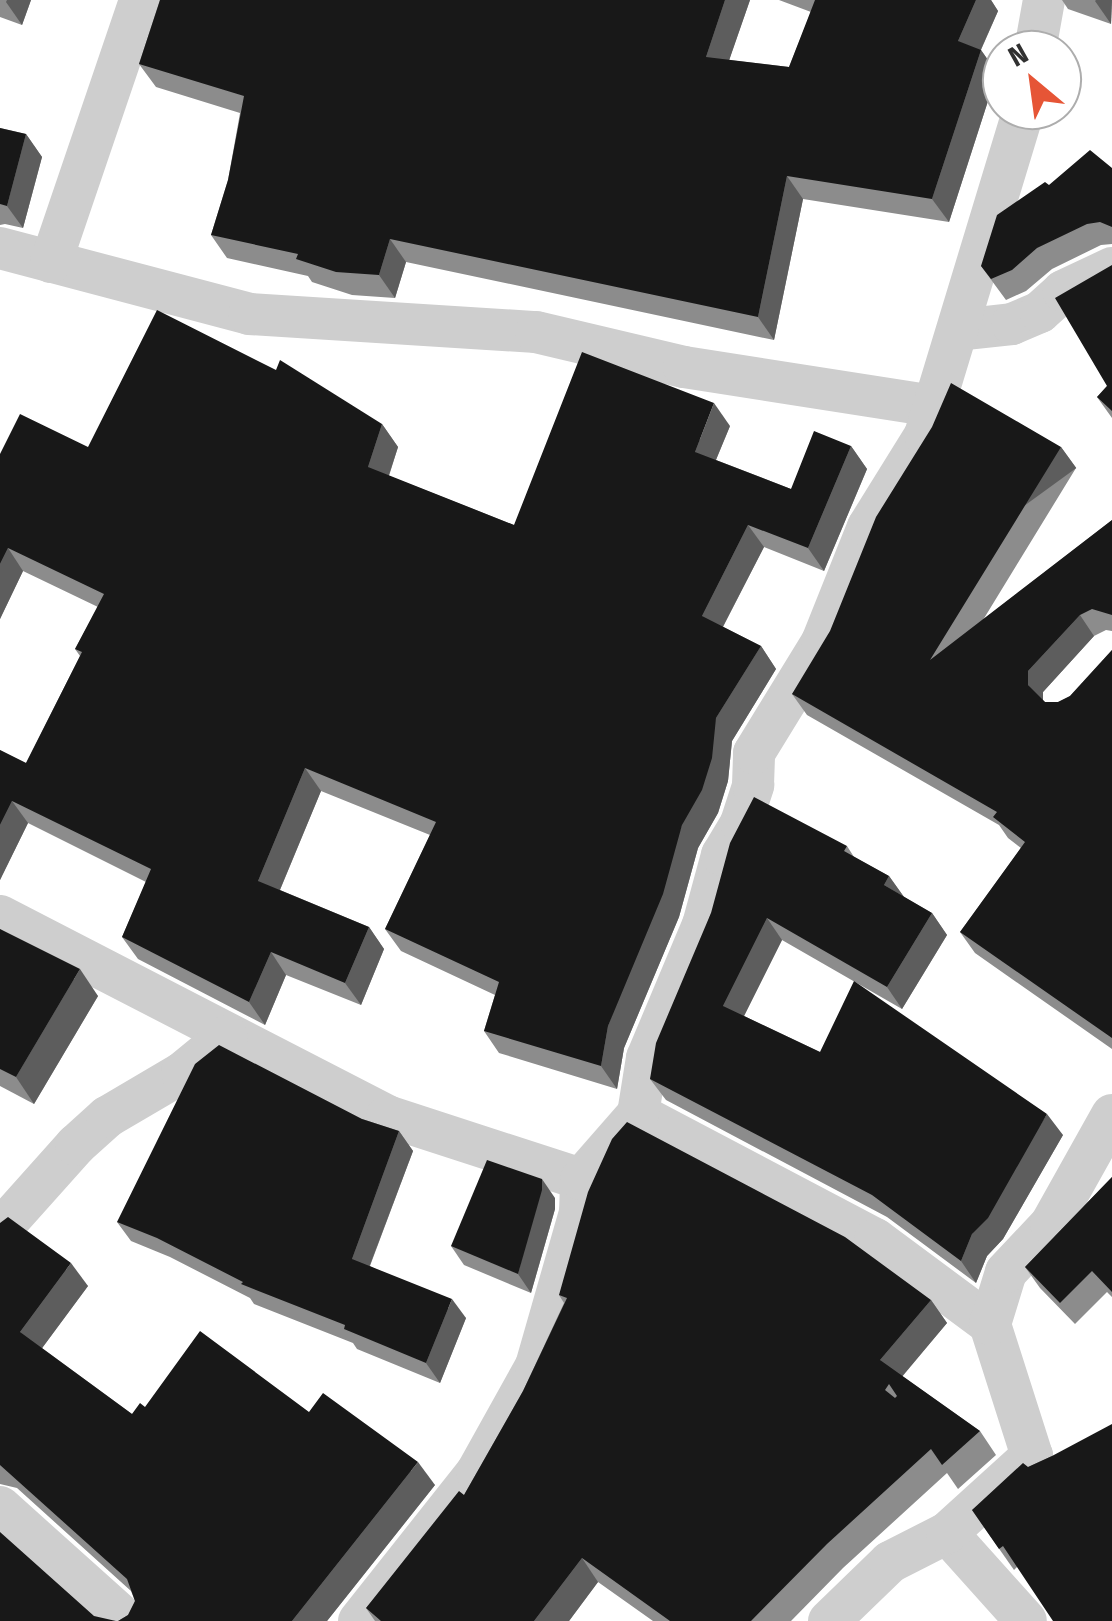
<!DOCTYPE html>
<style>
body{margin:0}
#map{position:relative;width:1112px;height:1621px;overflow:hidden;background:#fff;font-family:"Fira Sans Condensed",sans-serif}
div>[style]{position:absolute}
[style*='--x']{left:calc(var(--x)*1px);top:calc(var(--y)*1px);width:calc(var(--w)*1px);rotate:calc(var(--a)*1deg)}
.street>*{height:42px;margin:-21px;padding:0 21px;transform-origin:21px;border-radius:21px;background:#cecece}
.wall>*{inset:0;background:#8c8c8c}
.shaded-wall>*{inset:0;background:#5d5d5d;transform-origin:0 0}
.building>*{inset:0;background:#181818}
span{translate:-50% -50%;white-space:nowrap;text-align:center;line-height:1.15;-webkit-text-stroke:10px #fff;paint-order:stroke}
.north{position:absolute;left:982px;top:30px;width:100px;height:100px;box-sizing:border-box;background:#fff;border:2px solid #adadad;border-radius:50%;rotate:331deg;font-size:28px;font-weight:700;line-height:40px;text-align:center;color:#313131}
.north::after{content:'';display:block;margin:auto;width:35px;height:45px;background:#e65536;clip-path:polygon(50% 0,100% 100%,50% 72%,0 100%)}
</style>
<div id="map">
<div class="street">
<i style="--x:1035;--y:50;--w:51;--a:-79.8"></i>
<i style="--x:0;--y:248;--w:258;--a:14.8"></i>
<i style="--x:249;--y:314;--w:288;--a:3.6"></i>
<i style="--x:536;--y:332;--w:152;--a:13.3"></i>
<i style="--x:684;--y:367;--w:251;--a:8.9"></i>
<i style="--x:51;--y:262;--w:277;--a:-71.2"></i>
<i style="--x:958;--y:330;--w:54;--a:-6.3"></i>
<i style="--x:1012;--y:324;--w:30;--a:-23"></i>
<i style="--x:1040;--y:312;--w:31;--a:-42"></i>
<i style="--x:1063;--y:291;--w:54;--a:-25.1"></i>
<i style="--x:0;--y:916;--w:436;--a:27.3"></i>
<i style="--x:387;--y:1116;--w:204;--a:18"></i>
<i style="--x:638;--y:1114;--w:268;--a:27.8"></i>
<i style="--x:875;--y:1239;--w:143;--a:36.5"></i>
<i style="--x:0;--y:1230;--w:114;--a:-48.2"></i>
<i style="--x:76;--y:1145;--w:42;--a:-42.1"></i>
<i style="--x:107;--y:1117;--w:87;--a:-30.4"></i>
<i style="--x:182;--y:1073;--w:58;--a:-39.4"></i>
<i style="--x:0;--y:1507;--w:171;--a:41.9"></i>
<i style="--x:947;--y:1533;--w:118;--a:48.1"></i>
<i style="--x:359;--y:1621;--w:190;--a:-51.6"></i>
<i style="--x:477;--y:1472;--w:121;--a:-60.9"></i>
<i style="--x:536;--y:1366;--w:159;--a:-74"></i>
<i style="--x:580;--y:1213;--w:34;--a:-88"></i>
<i style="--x:581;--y:1179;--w:86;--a:-48.8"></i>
<i style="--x:638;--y:1114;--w:57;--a:-80.9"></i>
<i style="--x:647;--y:1058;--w:144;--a:-67.2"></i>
<i style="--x:703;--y:925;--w:73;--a:-74.8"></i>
<i style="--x:722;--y:855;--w:37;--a:-59"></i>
<i style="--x:741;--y:823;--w:40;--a:-72"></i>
<i style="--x:753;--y:785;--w:32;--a:-88"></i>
<i style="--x:754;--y:753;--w:130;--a:-58.5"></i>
<i style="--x:822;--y:642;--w:124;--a:-68.2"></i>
<i style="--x:868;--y:527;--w:108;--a:-58.2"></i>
<i style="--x:925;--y:435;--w:340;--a:-73.1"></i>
<i style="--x:829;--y:1621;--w:85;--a:-44"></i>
<i style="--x:890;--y:1562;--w:64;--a:-27"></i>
<i style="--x:947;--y:1533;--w:115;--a:-42.2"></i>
<i style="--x:1032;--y:1456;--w:139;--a:-107.7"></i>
<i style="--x:990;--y:1324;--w:54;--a:-72.9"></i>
<i style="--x:1006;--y:1272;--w:66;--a:-46.8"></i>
<i style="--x:1051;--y:1224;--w:125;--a:-60.8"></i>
</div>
<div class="wall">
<i style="clip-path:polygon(0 0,31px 0,22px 25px,0 17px)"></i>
<i style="clip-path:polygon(160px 0,750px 0,729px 60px,789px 67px,811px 12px,779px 0,991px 0,998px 11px,981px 50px,997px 73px,949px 222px,803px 199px,774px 340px,406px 262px,395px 298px,352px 295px,312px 282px,308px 276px,227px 258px,211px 235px,228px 180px,240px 113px,156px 87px,139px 64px)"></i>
<i style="clip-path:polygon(1062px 0,1112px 0,1111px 24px,1068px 9px)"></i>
<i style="clip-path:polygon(0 128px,26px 134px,42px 157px,23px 228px,5px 224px,0 225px)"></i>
<i style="clip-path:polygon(1112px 168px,1112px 244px,1101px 245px,1052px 269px,1026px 291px,1006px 300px,981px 266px,1049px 185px)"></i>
<i style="clip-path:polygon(1112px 265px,1112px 418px,1097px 397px,1107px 386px)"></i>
<i style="clip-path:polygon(382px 424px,398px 447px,389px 476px,514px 525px,730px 426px,716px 460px,791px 489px,851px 446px,867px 469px,824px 571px,764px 547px,723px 627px,761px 646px,776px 669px,732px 741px,728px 781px,718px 813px,698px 848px,679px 917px,624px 1048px,617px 1089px,499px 1053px,484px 1031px,495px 995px,401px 951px,385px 929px,430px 835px,321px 791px,280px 890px,369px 927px,384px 949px,361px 1005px,286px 975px,265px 1025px,138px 959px,122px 937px,146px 882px,28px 823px,0 880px,0 750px,26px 763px,80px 656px,75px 649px,98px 607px,23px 571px,0 619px,0 454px)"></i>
<i style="clip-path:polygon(1061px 447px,1076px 468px,983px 620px,1112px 520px,1112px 631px,1106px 630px,1094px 636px,1043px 692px,1043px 700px,1045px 702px,1058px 702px,1070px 696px,1112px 650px,1112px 1049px,975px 953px,960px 932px,1021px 848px,1008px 838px,999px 825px,807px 715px,792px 694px)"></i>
<i style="clip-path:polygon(847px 846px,854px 857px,889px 876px,904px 897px,932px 913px,947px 935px,902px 1009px,782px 940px,744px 1016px,820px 1052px,1063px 1135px,1003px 1239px,987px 1256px,976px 1283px,887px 1217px,666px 1100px,650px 1079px,711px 913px)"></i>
<i style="clip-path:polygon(0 929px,98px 996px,34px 1104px,0 1086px)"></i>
<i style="clip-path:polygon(362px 1119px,399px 1131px,413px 1151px,370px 1266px,466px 1318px,440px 1383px,357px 1349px,353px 1343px,254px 1304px,250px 1298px,170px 1257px,131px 1241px,117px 1222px)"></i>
<i style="clip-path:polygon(1112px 1177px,1112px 1297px,1107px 1292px,1075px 1324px,1040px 1288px,1025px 1267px)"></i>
<i style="clip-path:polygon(555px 1198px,555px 1209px,531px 1293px,464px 1265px,451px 1246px)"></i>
<i style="clip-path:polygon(0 1223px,88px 1286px,42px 1348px,132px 1414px,145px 1407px,309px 1412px,435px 1485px,327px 1621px,118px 1621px,128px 1615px,135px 1601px,131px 1591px,17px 1488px,0 1484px)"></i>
<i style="clip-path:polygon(559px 1295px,931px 1300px,947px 1323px,902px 1376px,980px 1431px,996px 1455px,958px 1489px,947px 1473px,843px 1568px,791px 1621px,653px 1621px,598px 1582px,569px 1621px,375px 1621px,366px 1608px,464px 1495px,523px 1391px,564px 1303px)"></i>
<i style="clip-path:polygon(1052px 1456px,1017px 1567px,1014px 1570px,972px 1510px,1028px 1467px)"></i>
</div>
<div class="shaded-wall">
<i style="clip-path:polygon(7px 0,31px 0,22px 25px,6px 2px)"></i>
<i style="clip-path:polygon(725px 0,750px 0,722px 81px,706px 57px)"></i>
<i style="clip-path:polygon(976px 0,991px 0,998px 11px,974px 65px,958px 41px)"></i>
<i style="clip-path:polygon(1096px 0,1112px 0,1111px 24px,1095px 1px)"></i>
<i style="clip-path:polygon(981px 50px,997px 73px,949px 222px,932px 199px)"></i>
<i style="clip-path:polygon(26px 134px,42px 157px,23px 228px,7px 206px)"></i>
<i style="clip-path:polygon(787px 176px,803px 199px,774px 340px,758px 317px)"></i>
<i style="clip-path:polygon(390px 239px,406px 262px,395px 298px,379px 275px)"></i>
<i style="clip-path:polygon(714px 403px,730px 426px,710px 474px,695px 452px)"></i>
<i style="clip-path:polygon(382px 424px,398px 447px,384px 490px,368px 467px)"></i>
<i style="clip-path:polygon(851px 446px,867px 469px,824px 571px,808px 548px)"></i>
<i style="left:1061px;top:447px;width:26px;height:250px;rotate:54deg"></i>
<i style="clip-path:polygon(748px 525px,764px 547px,717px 638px,702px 616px)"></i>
<i style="clip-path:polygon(8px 548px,23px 571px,0 619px,0 564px)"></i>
<i style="clip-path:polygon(1080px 615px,1094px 636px,1043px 692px,1043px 706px,1028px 685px,1028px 671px)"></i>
<i style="clip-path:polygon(761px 646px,776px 669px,732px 741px,728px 781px,718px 813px,698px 848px,679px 917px,624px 1048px,617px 1089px,601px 1066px,608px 1026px,682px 825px,716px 718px)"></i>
<i style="clip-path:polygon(305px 768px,321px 791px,274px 904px,258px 881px)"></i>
<i style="clip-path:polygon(12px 801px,28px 823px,0 880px,0 825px)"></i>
<i style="clip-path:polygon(889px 876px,904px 897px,884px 885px)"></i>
<i style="clip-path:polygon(932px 913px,947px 935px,902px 1009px,887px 987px)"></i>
<i style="clip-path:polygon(767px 918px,782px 940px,738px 1028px,723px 1006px)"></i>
<i style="clip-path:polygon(369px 927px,384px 949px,361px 1005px,345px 983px)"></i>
<i style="clip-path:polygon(271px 952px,286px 975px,265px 1025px,249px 1002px)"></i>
<i style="clip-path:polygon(80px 969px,98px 996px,34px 1104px,16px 1077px)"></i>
<i style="clip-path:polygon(1047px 1114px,1063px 1135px,1003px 1239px,987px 1256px,976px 1283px,961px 1261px,972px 1234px)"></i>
<i style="clip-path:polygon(399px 1131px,413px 1151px,365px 1278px,352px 1259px)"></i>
<i style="clip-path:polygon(542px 1179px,555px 1198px,555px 1209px,531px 1293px,518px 1274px)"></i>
<i style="clip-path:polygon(71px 1263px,88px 1286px,37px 1355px,20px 1332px)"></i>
<i style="clip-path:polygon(452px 1299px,466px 1318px,440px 1383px,426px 1363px)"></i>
<i style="clip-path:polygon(931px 1300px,947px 1323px,896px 1384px,880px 1360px)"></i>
<i style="clip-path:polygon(418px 1462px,435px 1485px,327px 1621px,292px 1621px)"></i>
<i style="clip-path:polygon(582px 1558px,598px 1582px,569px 1621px,534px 1621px)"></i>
</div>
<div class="building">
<i style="clip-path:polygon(160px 0,725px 0,706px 57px,789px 67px,815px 0,976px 0,958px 41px,981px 50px,932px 199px,787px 176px,758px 317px,390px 239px,379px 275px,336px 272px,296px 259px,298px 254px,211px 235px,228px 180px,244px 96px,139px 64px)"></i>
<i style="clip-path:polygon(0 128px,26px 134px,7px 206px,0 204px)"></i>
<i style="clip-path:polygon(1090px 150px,1112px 168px,1112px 227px,1100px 222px,1087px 224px,1037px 248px,1012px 270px,991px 279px,981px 266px,997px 215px,1045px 182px,1049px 185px)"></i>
<i style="clip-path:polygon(1112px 265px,1112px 411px,1097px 397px,1107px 386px,1055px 298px)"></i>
<i style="clip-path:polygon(157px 310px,276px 370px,280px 360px,382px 424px,368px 467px,514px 525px,582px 352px,714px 403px,695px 452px,791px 489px,814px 431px,851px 446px,808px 548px,748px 525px,702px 616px,761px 646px,716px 718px,712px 758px,702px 790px,682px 825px,663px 894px,608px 1026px,601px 1066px,484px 1031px,499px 982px,385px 929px,436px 822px,305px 768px,258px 881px,369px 927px,345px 983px,271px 952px,249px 1002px,122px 937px,151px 869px,12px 801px,0 825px,0 750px,26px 763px,82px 652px,75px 649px,104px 594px,8px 548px,0 564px,0 454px,20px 414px,88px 447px)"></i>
<i style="clip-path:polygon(951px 383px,1061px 447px,930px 660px,1112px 520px,1112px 615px,1092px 609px,1080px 615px,1028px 671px,1028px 685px,1045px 702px,1058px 702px,1070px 696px,1112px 650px,1112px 1038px,960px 932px,1025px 842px,993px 817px,997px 812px,792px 694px,830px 631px,876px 517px,932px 427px)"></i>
<i style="clip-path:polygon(754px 797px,847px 846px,844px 851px,889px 876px,884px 885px,932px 913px,887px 987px,767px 918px,723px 1006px,820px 1052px,854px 981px,1047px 1114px,988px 1218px,972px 1234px,961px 1261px,872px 1195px,650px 1079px,656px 1043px,711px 913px,730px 843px)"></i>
<i style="clip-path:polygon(0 929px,80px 969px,16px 1077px,0 1069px)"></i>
<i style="clip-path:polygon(219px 1045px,362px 1119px,399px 1131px,352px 1259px,452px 1299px,426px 1363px,344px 1329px,345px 1325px,241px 1284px,243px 1282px,157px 1238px,117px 1222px,195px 1064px)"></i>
<i style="clip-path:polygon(evenodd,627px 1122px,845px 1237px,931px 1300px,880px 1360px,980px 1431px,942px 1465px,931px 1449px,827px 1544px,751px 1621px,670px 1621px,582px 1558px,534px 1621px,381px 1621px,366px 1608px,459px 1491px,464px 1495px,523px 1391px,567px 1298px,559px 1295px,588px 1192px,612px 1139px,627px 1122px,889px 1384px,897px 1396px,895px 1398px,885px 1390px,889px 1384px)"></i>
<i style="clip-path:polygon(487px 1160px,542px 1179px,542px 1190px,518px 1274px,451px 1246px)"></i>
<i style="clip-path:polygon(1112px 1177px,1112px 1292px,1092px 1271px,1060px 1303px,1025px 1267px)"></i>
<i style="clip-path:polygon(8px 1217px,71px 1263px,20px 1332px,132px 1414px,140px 1403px,145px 1407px,200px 1331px,309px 1412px,323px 1393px,418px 1462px,292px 1621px,118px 1621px,128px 1615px,135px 1601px,127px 1579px,0 1465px,0 1223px)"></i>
<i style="clip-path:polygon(1112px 1424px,1112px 1621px,1053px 1621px,1003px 1546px,999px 1549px,972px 1510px,1023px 1463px,1028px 1467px,1052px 1456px)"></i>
<i style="clip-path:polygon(0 1532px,94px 1616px,116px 1621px,0 1621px)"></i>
</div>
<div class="north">N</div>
</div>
